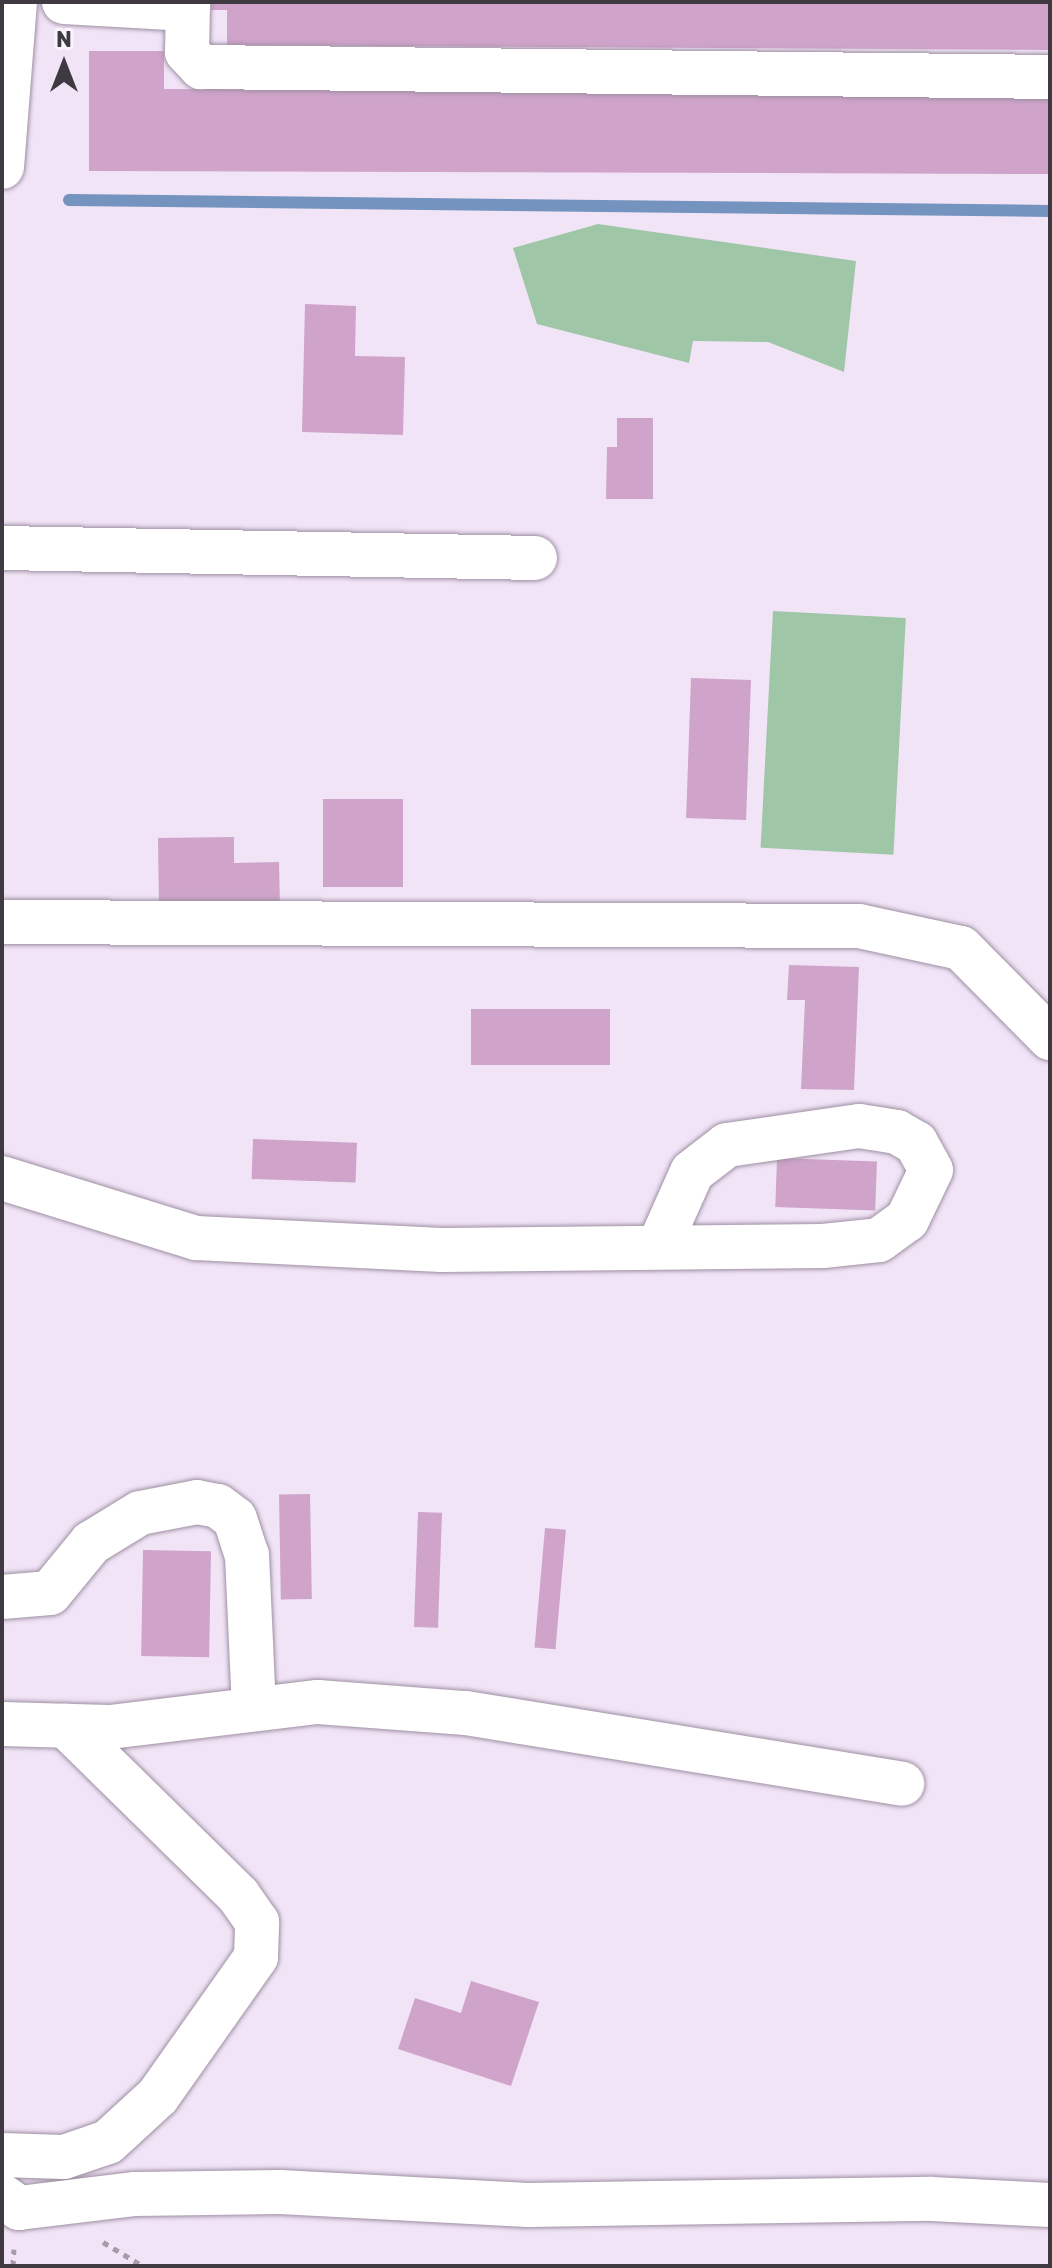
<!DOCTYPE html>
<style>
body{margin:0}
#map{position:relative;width:1052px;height:2268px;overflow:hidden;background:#f2e4f7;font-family:Rubik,sans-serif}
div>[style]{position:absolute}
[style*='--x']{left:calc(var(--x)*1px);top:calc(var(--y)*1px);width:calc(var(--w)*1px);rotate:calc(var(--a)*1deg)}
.green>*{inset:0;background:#a0c6a8;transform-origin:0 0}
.stream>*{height:12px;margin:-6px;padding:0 6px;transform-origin:6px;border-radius:6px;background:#7493be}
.building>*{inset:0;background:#cfa3ca;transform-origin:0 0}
.path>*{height:5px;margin-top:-2.5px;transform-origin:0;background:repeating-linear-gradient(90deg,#a79caa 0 6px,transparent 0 12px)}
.roads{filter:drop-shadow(0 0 2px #9e90a2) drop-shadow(0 0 2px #9e90a2)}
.minor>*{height:44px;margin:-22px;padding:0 22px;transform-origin:22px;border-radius:22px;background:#fff}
span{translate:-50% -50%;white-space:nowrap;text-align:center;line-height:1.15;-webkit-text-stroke:6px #faf5fc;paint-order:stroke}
.frame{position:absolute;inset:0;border:4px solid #3f3941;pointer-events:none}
.north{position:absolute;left:24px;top:24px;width:80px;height:80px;-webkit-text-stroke:6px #faf5fc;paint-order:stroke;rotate:0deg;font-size:22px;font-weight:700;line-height:32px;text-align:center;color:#3f3941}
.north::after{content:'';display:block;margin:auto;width:28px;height:36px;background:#3f3941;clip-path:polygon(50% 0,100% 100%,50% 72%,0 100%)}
</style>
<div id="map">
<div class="green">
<i style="clip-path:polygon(598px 224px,856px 261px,844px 372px,768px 342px,693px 341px,689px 363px,537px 324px,513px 248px)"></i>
<i style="left:773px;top:611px;width:133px;height:237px;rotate:3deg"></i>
</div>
<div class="stream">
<i style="--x:69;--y:200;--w:981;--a:0.64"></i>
</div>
<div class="building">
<i style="clip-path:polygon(211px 2px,1050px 2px,1050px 50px,227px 45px,227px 10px,211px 10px)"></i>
<i style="clip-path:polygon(89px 51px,164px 51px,164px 89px,1050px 92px,1050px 174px,89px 171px)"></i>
<i style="clip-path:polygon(305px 304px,356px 306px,355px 356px,405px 357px,403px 435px,302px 432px)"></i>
<i style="clip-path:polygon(617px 418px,653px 418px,653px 499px,606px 499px,607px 447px,617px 447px)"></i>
<i style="left:691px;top:678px;width:60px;height:140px;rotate:2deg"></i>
<i style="left:323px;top:799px;width:80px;height:88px"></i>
<i style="clip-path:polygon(234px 837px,234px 863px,279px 862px,280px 908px,159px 909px,158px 838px)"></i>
<i style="clip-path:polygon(789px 965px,859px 967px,854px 1090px,801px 1089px,805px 1000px,787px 1000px)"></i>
<i style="left:471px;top:1009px;width:139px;height:56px"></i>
<i style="left:253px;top:1139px;width:104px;height:40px;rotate:2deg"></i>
<i style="left:777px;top:1158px;width:100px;height:49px;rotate:2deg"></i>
<i style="left:310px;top:1494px;width:105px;height:31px;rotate:89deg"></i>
<i style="left:418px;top:1512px;width:24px;height:115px;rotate:2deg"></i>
<i style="left:545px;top:1528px;width:21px;height:120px;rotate:5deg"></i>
<i style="left:143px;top:1550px;width:68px;height:106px;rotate:1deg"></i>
<i style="clip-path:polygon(471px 1981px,539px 2002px,511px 2086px,398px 2049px,415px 1998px,461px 2013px)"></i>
</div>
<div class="path">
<i style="--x:103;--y:2242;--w:47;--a:31"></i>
<i style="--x:13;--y:2266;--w:17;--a:-87"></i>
</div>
<div class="roads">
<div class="minor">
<i style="--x:64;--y:2;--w:124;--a:3.2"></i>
<i style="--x:188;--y:2;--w:50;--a:91.1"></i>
<i style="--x:187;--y:52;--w:21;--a:47"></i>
<i style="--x:201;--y:67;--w:849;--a:0.67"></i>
<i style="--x:2;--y:167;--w:166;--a:-85.5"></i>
<i style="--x:2;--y:548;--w:533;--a:1.07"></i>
<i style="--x:2;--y:922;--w:857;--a:0.27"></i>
<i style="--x:859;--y:926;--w:104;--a:12.2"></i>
<i style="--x:961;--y:948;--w:127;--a:45.3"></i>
<i style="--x:2;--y:1178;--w:203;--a:17.2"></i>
<i style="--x:196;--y:1238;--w:246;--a:2.8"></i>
<i style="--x:442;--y:1250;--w:381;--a:-0.6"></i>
<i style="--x:823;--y:1246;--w:56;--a:-6.1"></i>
<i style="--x:879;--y:1240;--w:34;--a:-36"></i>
<i style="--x:907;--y:1220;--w:55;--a:-64.4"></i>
<i style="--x:931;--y:1170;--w:31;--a:-119"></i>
<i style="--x:916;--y:1143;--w:22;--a:-150"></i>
<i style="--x:897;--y:1132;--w:38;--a:-171"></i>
<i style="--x:859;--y:1126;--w:133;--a:171.8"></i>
<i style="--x:727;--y:1145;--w:44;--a:142.4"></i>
<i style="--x:692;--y:1172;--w:81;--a:114"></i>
<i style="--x:2;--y:1597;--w:48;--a:-4.8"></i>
<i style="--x:50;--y:1593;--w:65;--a:-50.6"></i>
<i style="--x:91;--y:1543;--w:57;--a:-31.5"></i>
<i style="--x:140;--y:1513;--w:58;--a:-10.9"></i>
<i style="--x:197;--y:1502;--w:21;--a:11"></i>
<i style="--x:218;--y:1506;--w:21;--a:37"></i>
<i style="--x:235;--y:1519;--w:38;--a:72"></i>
<i style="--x:247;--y:1555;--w:152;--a:87.4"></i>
<i style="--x:2;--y:1724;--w:108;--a:1.6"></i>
<i style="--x:110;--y:1727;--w:209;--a:-6.9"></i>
<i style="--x:318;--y:1702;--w:148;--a:4.3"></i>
<i style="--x:466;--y:1713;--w:442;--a:9.2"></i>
<i style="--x:2;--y:2155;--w:62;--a:1.8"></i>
<i style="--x:64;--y:2157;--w:46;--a:-18.8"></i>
<i style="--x:108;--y:2142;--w:68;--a:-42.6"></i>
<i style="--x:158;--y:2096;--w:170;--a:-54.8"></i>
<i style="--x:256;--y:1957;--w:35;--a:-88"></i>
<i style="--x:257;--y:1922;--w:32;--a:-125"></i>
<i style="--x:239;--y:1896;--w:243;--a:-135.5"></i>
<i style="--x:2;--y:2196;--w:21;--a:35"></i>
<i style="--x:19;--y:2208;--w:117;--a:-6.9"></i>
<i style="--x:135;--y:2194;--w:145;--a:-0.8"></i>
<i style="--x:280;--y:2192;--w:248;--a:3"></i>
<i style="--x:528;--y:2205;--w:404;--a:-0.9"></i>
<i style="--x:932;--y:2199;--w:118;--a:2.9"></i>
</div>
</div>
<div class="frame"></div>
<div class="north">N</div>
</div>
